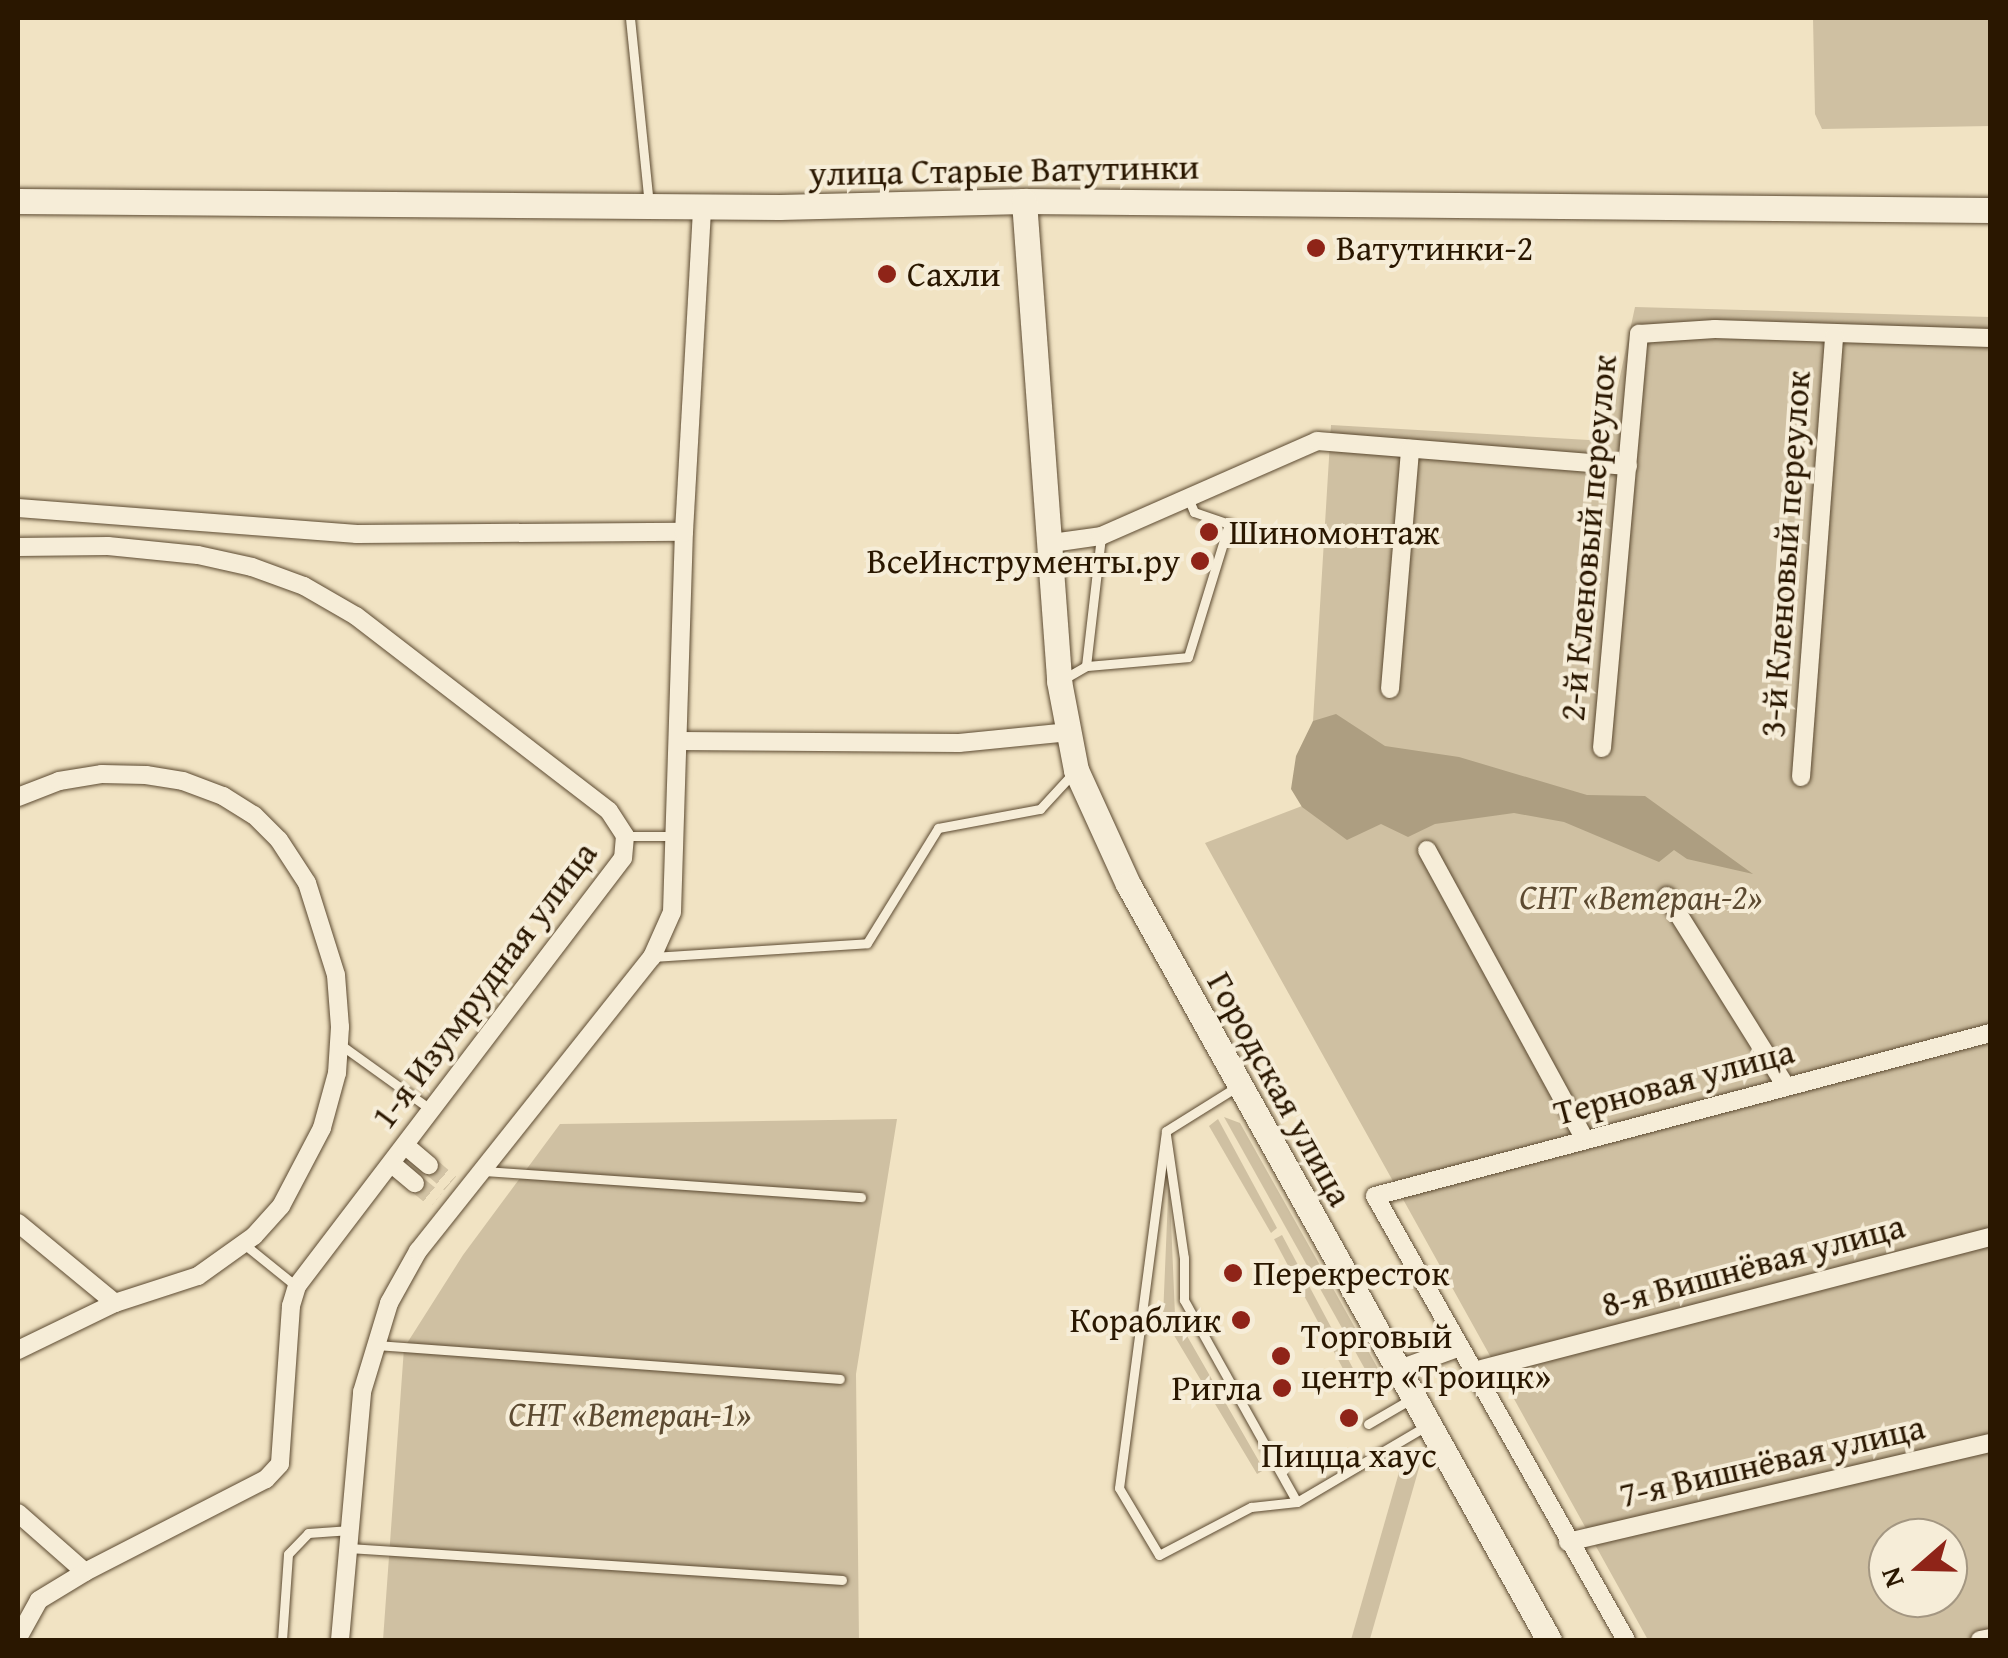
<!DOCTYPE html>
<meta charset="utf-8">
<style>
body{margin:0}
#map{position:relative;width:2008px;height:1658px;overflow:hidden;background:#f1e3c3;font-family:"Gentium Book Plus",serif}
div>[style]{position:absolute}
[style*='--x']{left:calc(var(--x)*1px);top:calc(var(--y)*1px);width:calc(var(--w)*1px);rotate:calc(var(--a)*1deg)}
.green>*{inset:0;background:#cfc0a2;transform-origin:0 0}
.water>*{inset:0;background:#ad9e81}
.street-tunnel>*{height:18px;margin-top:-9px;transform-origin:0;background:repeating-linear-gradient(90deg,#d3c4a6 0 18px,transparent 0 27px)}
.roads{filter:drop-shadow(0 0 2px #5c4a31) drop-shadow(0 0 2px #5c4a31)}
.lane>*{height:9px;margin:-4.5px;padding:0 4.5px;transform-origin:4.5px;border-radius:4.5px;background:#f6edd8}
.street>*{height:18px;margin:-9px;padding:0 9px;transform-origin:9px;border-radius:9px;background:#f6edd8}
.secondary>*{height:25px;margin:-12.5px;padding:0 12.5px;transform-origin:12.5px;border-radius:12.5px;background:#f6edd8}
.dots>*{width:28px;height:28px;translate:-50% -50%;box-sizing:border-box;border:5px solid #f6edd8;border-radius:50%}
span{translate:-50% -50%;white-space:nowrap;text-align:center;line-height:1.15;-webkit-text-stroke:8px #f6edd8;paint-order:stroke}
.street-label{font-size:35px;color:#2a1700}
.poi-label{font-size:35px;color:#2a1700}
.left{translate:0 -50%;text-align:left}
.right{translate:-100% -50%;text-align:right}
.park-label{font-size:35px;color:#5c4a31;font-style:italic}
.frame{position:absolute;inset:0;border:20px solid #2a1700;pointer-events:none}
.north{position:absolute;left:1868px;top:1518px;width:100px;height:100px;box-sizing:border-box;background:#f6edd8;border:2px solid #a49782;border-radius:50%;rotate:250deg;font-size:28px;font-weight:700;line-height:40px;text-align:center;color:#2a1700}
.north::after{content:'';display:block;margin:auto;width:35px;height:45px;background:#8f2418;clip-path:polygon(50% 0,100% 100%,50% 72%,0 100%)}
</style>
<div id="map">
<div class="green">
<i style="clip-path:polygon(1813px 18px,1990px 18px,1990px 126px,1822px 129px,1815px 114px)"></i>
<i style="clip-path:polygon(evenodd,1635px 307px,1990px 317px,1990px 1640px,1648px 1640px,1205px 843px,1302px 806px,1313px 721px,1331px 425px,1606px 441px,1635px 307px,1888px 1538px,1948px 1538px,1948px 1598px,1888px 1598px,1888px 1538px)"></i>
<i style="clip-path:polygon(1224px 1117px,1240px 1123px,1385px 1381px,1383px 1390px,1375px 1387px)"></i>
<i style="clip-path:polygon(897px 1119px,856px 1374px,859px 1640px,383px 1640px,404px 1348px,463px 1255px,560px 1124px)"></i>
<i style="clip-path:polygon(1218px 1119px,1277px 1228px,1271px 1233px,1209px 1126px)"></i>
<i style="clip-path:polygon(1169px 1173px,1175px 1315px,1264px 1470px,1257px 1474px,1163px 1317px)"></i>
<i style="left:1282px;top:1235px;width:170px;height:9px;rotate:62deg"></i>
<i style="left:1406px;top:1448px;width:18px;height:220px;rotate:16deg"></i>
</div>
<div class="water">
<i style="clip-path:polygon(1336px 714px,1385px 746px,1459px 757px,1587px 795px,1645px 796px,1753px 874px,1687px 859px,1674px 850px,1659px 862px,1564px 822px,1514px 813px,1435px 824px,1408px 837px,1381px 824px,1347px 840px,1302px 807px,1291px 789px,1296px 756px,1313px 721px)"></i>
</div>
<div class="street-tunnel">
<i style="--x:429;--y:1165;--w:28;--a:41"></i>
<i style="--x:415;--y:1183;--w:27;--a:39"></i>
</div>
<div class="roads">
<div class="lane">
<i style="--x:630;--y:18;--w:187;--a:84.2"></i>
<i style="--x:1086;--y:666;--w:131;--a:-83.4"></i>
<i style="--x:1062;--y:680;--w:28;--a:-30"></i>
<i style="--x:1086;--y:666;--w:102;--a:-5"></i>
<i style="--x:1188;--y:657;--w:139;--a:-72.9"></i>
<i style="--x:1229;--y:524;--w:37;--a:-161"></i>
<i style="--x:1194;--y:512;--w:13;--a:-113"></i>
<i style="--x:625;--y:836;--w:50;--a:0"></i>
<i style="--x:653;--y:957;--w:214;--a:-3.7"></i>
<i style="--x:867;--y:943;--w:135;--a:-58.3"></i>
<i style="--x:938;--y:828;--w:104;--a:-10.6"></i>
<i style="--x:1040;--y:809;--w:50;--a:-47.4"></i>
<i style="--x:341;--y:1045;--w:110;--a:35.7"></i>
<i style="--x:1238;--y:1086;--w:85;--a:148"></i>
<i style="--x:1166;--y:1131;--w:360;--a:97.5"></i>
<i style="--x:1119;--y:1488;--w:78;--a:59.2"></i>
<i style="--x:1159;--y:1555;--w:104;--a:-27.6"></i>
<i style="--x:1251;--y:1507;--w:46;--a:-6.2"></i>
<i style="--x:1297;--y:1502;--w:150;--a:-30.5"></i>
<i style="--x:1166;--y:1135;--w:124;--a:81.7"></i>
<i style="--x:1184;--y:1258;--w:42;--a:90"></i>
<i style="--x:1184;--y:1300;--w:231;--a:60.8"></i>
<i style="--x:485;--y:1171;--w:377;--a:4"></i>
<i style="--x:244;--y:1244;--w:67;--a:38.9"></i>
<i style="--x:377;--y:1345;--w:464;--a:4.2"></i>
<i style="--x:1368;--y:1424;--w:50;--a:-30.2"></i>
<i style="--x:349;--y:1548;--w:494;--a:3.7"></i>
<i style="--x:282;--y:1640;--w:86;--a:-86"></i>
<i style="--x:288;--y:1554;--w:29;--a:-46"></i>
<i style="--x:308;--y:1533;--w:39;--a:-4"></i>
</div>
<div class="street">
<i style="--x:18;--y:508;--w:340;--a:4.4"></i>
<i style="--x:357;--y:534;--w:327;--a:-0.4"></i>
<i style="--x:1052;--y:543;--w:49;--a:-8.1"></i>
<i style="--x:1101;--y:536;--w:236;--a:-23.7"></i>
<i style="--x:1317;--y:441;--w:312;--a:4.6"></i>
<i style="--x:18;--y:547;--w:90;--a:-0.6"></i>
<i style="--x:108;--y:546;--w:90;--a:5.7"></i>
<i style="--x:198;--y:555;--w:55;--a:12.5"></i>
<i style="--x:252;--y:567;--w:55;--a:20.1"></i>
<i style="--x:304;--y:586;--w:60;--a:30"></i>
<i style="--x:356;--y:616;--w:319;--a:37.6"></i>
<i style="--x:609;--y:811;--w:30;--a:57"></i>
<i style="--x:625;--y:836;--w:22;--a:95"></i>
<i style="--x:623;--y:858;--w:538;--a:127.3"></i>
<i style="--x:297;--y:1286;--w:21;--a:107"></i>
<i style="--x:291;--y:1306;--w:158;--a:94"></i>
<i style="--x:280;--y:1464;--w:21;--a:133"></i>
<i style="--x:266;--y:1479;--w:203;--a:152.8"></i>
<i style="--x:85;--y:1572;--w:89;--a:-138.6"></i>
<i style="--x:1390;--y:689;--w:241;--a:-85.2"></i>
<i style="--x:679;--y:741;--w:280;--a:0.4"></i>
<i style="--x:959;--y:743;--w:111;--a:-5.7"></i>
<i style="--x:1602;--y:748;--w:416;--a:-84.9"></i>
<i style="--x:1639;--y:334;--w:76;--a:-3.8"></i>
<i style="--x:1715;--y:329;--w:275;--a:1.9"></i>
<i style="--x:1801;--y:777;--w:442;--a:-85.7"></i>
<i style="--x:18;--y:797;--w:44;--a:-21.3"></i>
<i style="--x:59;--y:781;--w:44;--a:-9.2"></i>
<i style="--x:102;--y:774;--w:44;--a:1.3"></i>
<i style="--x:146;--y:775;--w:37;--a:9"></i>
<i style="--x:183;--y:781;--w:43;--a:20.6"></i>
<i style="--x:223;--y:796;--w:36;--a:32"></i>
<i style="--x:254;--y:815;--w:35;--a:45"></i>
<i style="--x:279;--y:840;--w:51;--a:56.9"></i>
<i style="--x:307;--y:883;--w:96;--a:72.5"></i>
<i style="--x:336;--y:975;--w:52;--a:85.6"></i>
<i style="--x:340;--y:1027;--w:46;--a:93.7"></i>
<i style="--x:337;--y:1073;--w:57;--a:105.3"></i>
<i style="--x:322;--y:1128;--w:88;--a:117.7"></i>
<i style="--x:281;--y:1206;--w:40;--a:132"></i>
<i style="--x:254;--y:1236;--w:69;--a:144.5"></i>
<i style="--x:198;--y:1276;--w:87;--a:162"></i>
<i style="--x:115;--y:1303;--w:108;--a:154.1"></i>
<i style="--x:1427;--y:850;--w:330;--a:61.4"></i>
<i style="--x:1667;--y:896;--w:223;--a:58"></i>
<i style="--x:406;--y:1146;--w:30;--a:40"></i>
<i style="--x:392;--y:1164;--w:30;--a:40"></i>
<i style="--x:18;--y:1223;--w:126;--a:39.5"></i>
<i style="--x:1397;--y:1370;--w:67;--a:-20.1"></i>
<i style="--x:1474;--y:1371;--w:533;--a:-14.56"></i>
<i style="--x:1568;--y:1542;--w:433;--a:-13.2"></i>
<i style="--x:18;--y:1638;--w:43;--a:-61.1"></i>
<i style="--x:39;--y:1600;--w:54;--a:-31.3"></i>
<i style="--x:340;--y:1640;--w:249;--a:-84.9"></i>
<i style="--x:362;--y:1392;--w:93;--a:-73.1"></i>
<i style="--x:389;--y:1303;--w:60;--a:-60.9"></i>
<i style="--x:418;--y:1251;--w:376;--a:-51.5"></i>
<i style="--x:652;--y:957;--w:49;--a:-66"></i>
<i style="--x:672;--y:912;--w:380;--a:-88.2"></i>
<i style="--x:684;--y:532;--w:325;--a:-86.8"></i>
<i style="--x:1626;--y:1640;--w:510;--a:-119.48"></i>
<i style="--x:1375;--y:1196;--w:636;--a:-14.84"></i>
<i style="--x:1980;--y:1640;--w:10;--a:-11"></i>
</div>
<div class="secondary">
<i style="--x:18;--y:201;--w:761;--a:0.45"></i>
<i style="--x:779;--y:207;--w:245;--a:-1.4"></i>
<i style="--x:1024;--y:201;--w:966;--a:0.53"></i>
<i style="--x:1024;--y:201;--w:481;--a:85.8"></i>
<i style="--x:1059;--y:681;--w:91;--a:79.2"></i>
<i style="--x:1076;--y:770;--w:125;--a:65.5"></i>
<i style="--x:1128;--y:884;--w:865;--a:60.89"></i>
</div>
</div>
<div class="dots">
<i style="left:1316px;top:248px;background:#8f2418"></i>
<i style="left:887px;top:274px;background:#8f2418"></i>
<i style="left:1209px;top:532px;background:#8f2418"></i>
<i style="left:1200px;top:561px;background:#8f2418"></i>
<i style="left:1233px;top:1273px;background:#8f2418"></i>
<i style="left:1241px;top:1320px;background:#8f2418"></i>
<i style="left:1281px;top:1356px;background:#8f2418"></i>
<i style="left:1282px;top:1388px;background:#8f2418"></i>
<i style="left:1349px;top:1418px;background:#8f2418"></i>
</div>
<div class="street-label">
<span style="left:1004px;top:170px;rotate:-1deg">улица Старые Ватутинки</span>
<span style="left:1588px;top:538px;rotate:-85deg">2-й Кленовый переулок</span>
<span style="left:1785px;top:554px;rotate:-86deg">3-й Кленовый переулок</span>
<span style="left:484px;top:985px;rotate:-53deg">1-я Изумрудная улица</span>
<span style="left:1674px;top:1082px;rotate:-15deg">Терновая улица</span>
<span style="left:1280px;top:1089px;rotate:61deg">Городская улица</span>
<span style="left:1753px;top:1265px;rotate:-15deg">8-я Вишнёвая улица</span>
<span style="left:1772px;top:1461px;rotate:-13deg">7-я Вишнёвая улица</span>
</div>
<div class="poi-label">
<span class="left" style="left:1336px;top:248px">Ватутинки-2</span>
<span class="left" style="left:907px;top:274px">Сахли</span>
<span class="left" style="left:1229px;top:532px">Шиномонтаж</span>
<span class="right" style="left:1180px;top:561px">ВсеИнструменты.ру</span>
<span class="left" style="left:1253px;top:1273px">Перекресток</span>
<span class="right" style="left:1221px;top:1320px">Кораблик</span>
<span class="left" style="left:1301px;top:1356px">Торговый<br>центр «Троицк»</span>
<span class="right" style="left:1262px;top:1388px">Ригла</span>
<span style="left:1349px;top:1455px">Пицца хаус</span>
</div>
<div class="park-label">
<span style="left:1641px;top:897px">СНТ «Ветеран-2»</span>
<span style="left:630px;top:1414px">СНТ «Ветеран-1»</span>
</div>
<div class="frame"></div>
<div class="north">N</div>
</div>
